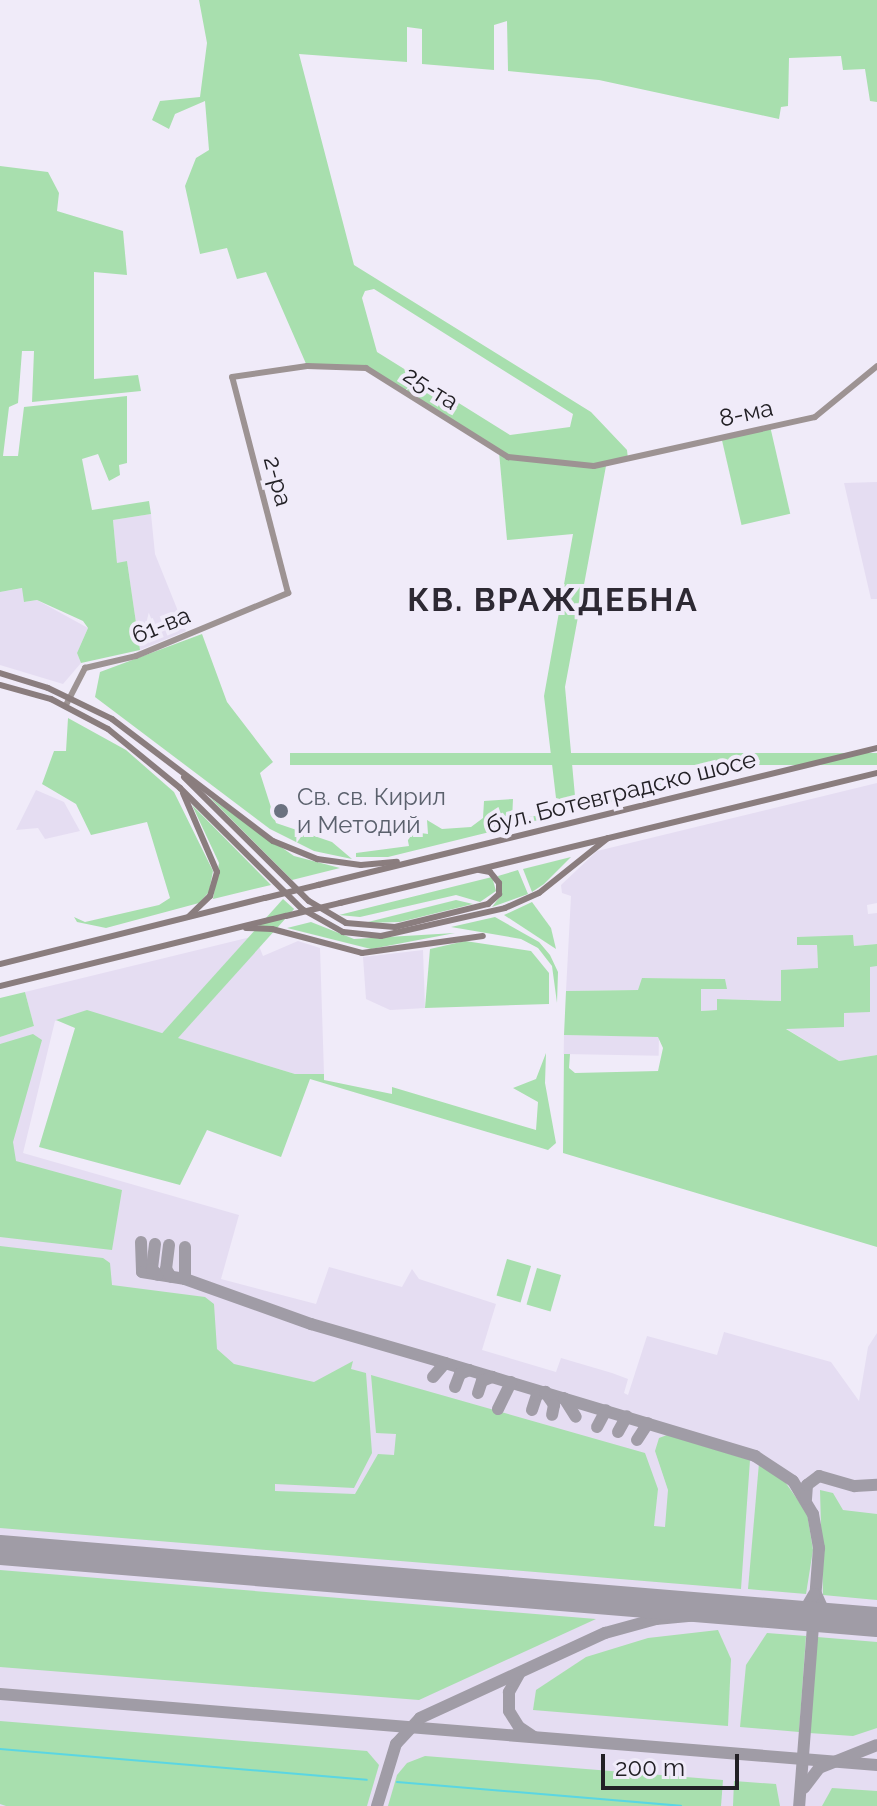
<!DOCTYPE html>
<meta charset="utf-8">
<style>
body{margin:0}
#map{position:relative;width:877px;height:1806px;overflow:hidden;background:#f0ebf9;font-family:Raleway,sans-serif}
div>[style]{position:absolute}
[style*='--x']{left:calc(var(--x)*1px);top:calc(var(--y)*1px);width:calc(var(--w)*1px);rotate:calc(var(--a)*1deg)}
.built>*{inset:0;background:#e5ddf2;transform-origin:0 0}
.green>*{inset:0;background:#a8dfae;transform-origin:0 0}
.stream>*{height:2px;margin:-1px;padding:0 1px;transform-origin:1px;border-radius:1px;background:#5bd6e2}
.taxiway>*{height:12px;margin:-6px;padding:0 6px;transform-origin:6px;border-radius:6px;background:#a09ca6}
.runway>*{height:30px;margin:-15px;padding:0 15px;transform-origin:15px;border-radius:15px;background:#a09ca6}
.secondary>*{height:6px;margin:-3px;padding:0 3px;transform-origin:3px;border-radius:3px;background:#9d9393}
.primary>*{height:6px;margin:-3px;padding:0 3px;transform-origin:3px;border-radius:3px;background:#8a7d7e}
.primary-bridge>*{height:6px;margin:-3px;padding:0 3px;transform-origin:3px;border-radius:3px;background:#8a7d7e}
.dots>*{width:22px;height:22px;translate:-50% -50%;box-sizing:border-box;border:4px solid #f0ebf9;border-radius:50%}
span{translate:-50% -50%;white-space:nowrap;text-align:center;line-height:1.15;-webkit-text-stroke:8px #f0ebf9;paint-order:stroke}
.street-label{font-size:24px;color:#222025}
.worship-label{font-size:24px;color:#5b616d}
.left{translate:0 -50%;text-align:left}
.district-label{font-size:32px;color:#2d2933;font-weight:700;letter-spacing:2px}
.scale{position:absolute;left:601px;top:1754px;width:138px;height:36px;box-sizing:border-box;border:4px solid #222025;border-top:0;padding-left:10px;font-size:24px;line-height:28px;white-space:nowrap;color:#222025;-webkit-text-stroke:6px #f0ebf9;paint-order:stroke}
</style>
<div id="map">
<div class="built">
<i style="clip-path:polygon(877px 482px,877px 599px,871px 599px,844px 483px)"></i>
<i style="clip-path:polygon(151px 514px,155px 554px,186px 631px,140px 650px,127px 561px,117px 564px,113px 520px)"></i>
<i style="clip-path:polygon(23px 588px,25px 602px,37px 600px,88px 628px,77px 653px,81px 663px,63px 684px,0 665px,0 592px)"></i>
<i style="clip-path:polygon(877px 783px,877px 903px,867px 905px,868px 914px,877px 913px,877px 944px,854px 946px,853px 936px,817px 945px,818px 968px,782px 1001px,718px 999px,717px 1010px,701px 1011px,701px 989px,725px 979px,643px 978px,639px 990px,566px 991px,571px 896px,562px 893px,561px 885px,597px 851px)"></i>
<i style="clip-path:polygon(36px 790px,64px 802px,80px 831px,45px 839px,38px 828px,16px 830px)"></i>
<i style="clip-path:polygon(255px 936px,263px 956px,298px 941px,320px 948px,324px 1074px,295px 1074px,87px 1011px,55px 1021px,23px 1153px,239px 1215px,221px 1279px,316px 1304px,329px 1267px,402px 1287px,412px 1269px,419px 1279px,496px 1304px,482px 1350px,556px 1372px,561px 1358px,612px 1373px,628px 1379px,624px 1393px,628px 1395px,647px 1336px,717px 1355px,724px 1332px,831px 1362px,859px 1401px,868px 1347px,877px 1333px,877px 1806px,0 1806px,0 1037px,34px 1026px,25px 992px)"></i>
<i style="clip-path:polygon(423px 950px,425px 1008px,390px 1010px,366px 999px,363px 957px)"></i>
<i style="clip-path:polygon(870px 966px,877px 966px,877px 1055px,839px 1061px,785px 1028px,843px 1027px,843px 1013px)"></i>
<i style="left:564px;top:1035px;width:95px;height:19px;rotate:1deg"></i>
</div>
<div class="green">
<i style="clip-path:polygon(evenodd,199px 0,877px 0,877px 102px,870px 101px,865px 69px,843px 70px,841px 56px,789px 58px,788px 106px,781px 107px,779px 119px,599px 80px,508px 71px,507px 21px,494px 25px,494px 70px,422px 64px,422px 29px,407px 27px,407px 62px,299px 54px,354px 265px,591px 412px,627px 450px,628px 459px,606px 466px,565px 687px,575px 796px,568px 801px,556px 798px,544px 696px,573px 534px,507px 540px,499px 452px,366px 368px,307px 366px,266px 272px,237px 279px,227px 248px,200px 254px,185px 186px,196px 158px,209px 150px,205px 101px,175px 114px,169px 129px,152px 120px,160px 101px,200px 97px,207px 43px,199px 0,374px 289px,573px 414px,570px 427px,510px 435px,377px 352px,362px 298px,365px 291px,374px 289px)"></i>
<i style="clip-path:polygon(0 166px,48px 172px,59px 193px,57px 211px,123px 231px,127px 275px,94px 272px,94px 379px,138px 375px,141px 391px,32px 402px,34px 351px,22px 351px,18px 403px,9px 407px,3px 456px,18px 456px,24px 407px,127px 396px,127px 463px,119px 465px,120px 475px,109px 481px,98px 454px,82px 459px,92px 510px,149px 501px,151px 514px,113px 520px,117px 563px,127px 561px,140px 650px,81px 663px,77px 653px,88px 628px,83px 621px,37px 600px,24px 602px,22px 588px,0 592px)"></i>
<i style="left:770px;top:426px;width:90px;height:50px;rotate:77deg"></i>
<i style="clip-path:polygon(202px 634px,227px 702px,273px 762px,260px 773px,276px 823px,332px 842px,352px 859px,314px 851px,270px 829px,95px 697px,100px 672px)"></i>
<i style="clip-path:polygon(68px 718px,126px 750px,174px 792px,213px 871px,209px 892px,199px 903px,106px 928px,77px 922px,74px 917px,85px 922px,159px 905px,170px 898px,147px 822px,91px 835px,76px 804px,42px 784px,54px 751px,66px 751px)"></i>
<i style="left:877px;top:753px;width:12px;height:587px;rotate:90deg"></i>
<i style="clip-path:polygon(676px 778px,677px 787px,563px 814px,580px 797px)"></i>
<i style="clip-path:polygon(209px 797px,294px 856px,340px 868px,292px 880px)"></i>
<i style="clip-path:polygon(513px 799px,512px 820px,546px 814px,545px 807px,554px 807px,555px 816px,388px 857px,356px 857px,356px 853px,409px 846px,406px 831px,428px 834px,427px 820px,442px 829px,471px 827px,483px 818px,484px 801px)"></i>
<i style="clip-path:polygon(192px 805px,271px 885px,213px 899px,219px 863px)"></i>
<i style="clip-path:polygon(571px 857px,544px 884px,532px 892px,523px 869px)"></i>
<i style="clip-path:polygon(518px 870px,528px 894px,492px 907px,502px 894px,498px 876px)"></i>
<i style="clip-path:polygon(492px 877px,496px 891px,480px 902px,456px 895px,360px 917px,339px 915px)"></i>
<i style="left:283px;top:899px;width:15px;height:292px;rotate:42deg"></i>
<i style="clip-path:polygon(456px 900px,473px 904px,400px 922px,364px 923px)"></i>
<i style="clip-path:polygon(532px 902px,551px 928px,556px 949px,504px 915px)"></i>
<i style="clip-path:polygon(495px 917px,539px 942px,550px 955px,558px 972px,557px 1003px,552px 966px,538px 948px,521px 939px,451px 927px)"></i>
<i style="clip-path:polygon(311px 922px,354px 939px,455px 933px,371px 949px,287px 928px)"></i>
<i style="clip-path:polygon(853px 935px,854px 946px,877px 944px,877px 966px,870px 967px,870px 1012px,844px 1013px,844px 1027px,786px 1029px,839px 1061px,877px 1055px,877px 1247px,563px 1153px,564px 1054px,570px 1054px,569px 1068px,575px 1073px,658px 1071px,663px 1048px,658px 1037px,564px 1035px,566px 991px,638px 990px,642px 978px,725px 979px,727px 989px,701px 989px,701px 1011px,717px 1010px,717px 999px,781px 1001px,781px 970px,818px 968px,817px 945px,797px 945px,797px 937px)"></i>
<i style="clip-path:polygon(465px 941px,531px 951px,549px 973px,549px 1004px,425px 1008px,430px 949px)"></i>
<i style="clip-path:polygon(25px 992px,34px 1026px,0 1037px,0 998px)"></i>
<i style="clip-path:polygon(87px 1010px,295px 1074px,324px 1074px,324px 1080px,392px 1094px,392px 1087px,536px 1130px,538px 1102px,513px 1088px,536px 1079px,546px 1053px,545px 1083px,556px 1143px,548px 1150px,310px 1079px,281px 1157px,207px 1130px,180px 1185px,39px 1147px,75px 1028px,56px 1020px)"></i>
<i style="clip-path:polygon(33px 1034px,42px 1040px,13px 1142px,16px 1161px,122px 1190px,112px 1250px,0 1237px,0 1044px)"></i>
<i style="clip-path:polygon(0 1246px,103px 1258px,110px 1263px,112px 1285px,205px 1297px,214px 1304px,217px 1349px,234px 1364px,314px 1382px,353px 1361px,351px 1369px,366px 1373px,372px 1453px,354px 1488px,275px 1484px,275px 1491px,355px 1494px,378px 1454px,394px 1455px,396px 1434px,376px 1433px,371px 1375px,645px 1453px,658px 1489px,654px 1526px,665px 1527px,668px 1490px,655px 1451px,659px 1438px,667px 1435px,750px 1460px,741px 1589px,0 1528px)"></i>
<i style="left:507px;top:1259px;width:25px;height:38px;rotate:16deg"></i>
<i style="left:537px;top:1268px;width:25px;height:38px;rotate:16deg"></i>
<i style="clip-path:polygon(759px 1463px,783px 1479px,807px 1513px,813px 1550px,806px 1594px,748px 1589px)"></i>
<i style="clip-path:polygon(820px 1490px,833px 1493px,843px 1510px,877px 1514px,877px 1600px,823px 1595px)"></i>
<i style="clip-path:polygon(0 1570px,596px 1619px,419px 1700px,0 1667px)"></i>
<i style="clip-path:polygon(718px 1630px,731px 1659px,728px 1726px,533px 1710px,536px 1690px,586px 1657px,648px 1638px)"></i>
<i style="clip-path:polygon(767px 1633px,806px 1636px,799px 1732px,740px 1727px,746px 1665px)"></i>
<i style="clip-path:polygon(817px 1637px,877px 1642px,877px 1728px,853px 1736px,809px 1733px)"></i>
<i style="clip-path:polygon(0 1721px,367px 1751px,379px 1765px,367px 1806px,6px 1806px,0 1804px)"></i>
<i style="clip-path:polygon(425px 1756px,723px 1780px,721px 1806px,388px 1806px,397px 1775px,407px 1763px)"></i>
<i style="clip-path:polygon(734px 1781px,776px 1784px,780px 1806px,733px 1806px)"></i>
<i style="clip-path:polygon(832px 1788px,877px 1791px,877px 1806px,822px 1806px)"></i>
</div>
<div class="stream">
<i style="--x:0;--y:1749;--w:368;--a:4.8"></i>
<i style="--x:397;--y:1782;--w:285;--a:4.8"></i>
</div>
<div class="taxiway">
<i style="--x:141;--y:1242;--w:30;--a:88"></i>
<i style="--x:142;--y:1272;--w:44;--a:9.2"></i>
<i style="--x:185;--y:1279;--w:134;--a:19.7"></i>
<i style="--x:311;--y:1324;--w:140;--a:16.2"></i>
<i style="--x:155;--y:1244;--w:25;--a:97"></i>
<i style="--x:152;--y:1269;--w:8;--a:45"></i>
<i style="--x:169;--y:1245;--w:24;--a:97"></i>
<i style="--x:166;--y:1269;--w:9;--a:58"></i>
<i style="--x:185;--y:1247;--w:32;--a:90"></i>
<i style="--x:433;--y:1377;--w:18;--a:-49"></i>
<i style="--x:445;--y:1363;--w:49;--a:16.6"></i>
<i style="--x:492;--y:1377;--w:275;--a:16.7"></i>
<i style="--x:755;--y:1456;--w:45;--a:33.3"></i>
<i style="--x:793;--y:1481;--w:39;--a:59"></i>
<i style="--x:813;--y:1514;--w:35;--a:80"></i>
<i style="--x:819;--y:1548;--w:259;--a:94.4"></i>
<i style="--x:455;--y:1387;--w:14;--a:-69"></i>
<i style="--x:460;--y:1374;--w:10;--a:-24"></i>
<i style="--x:478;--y:1393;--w:13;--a:-72"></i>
<i style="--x:482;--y:1381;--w:11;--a:-22"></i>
<i style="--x:564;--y:1398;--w:22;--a:58"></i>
<i style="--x:498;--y:1409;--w:30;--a:-64"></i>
<i style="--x:532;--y:1410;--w:16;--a:-72"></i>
<i style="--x:537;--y:1395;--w:9;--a:-21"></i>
<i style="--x:545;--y:1392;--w:16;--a:55"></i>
<i style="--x:554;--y:1405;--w:10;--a:101"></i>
<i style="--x:597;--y:1427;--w:19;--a:-62"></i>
<i style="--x:618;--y:1432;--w:18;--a:-61"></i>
<i style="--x:637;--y:1440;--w:20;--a:-57"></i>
<i style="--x:806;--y:1499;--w:14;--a:-86"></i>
<i style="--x:807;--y:1485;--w:15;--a:-37"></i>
<i style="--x:819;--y:1476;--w:37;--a:16"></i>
<i style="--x:855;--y:1486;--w:22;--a:-3"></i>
<i style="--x:816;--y:1594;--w:17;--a:66"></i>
<i style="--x:823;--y:1610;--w:17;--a:31"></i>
<i style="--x:790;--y:1615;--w:17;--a:-24"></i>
<i style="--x:806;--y:1608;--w:16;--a:-60"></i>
<i style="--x:519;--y:1674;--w:21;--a:119"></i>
<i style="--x:509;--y:1692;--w:19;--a:90"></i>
<i style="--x:509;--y:1711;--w:19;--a:58"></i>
<i style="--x:519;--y:1727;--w:18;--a:34"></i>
<i style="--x:0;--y:1694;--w:880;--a:4.63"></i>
<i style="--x:804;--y:1788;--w:25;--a:-53"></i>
<i style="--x:819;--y:1768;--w:62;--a:-21.6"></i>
<i style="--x:377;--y:1806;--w:65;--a:-73"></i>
<i style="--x:396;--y:1744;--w:35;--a:-47"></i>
<i style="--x:420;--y:1718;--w:204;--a:-24.7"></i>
<i style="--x:605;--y:1633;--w:53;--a:-15.4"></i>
<i style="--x:656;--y:1619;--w:86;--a:-5.3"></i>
</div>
<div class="runway">
<i style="--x:0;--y:1550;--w:880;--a:4.69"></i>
</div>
<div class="secondary">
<i style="--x:66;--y:705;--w:42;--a:-62.8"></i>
<i style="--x:85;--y:668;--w:52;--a:-13.2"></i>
<i style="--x:136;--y:656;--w:165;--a:-22.5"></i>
<i style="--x:288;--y:593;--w:223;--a:-104.5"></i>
<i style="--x:232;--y:377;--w:76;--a:-8.3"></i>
<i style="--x:307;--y:366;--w:59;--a:1.9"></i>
<i style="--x:366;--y:368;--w:168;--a:32.1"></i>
<i style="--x:508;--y:457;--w:86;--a:6"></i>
<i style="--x:594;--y:466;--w:226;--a:-12.5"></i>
<i style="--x:815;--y:417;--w:80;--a:-39.4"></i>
</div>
<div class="primary">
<i style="--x:0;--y:673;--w:50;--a:17.4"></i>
<i style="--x:48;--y:688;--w:71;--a:25.8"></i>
<i style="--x:112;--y:719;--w:202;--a:37.2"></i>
<i style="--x:273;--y:841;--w:48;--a:22.2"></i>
<i style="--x:317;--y:859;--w:44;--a:7.8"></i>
<i style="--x:361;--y:865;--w:36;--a:-5"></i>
<i style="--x:0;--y:685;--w:53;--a:15.4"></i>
<i style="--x:51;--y:699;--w:64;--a:27.8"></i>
<i style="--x:108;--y:729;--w:93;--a:39.3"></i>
<i style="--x:180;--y:788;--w:172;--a:44.8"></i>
<i style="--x:302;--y:909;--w:47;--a:29.3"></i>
<i style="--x:343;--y:932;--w:38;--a:6"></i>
<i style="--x:381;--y:936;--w:127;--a:-12.7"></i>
<i style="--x:505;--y:908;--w:37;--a:-24"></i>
<i style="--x:539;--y:893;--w:88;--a:-38.6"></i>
<i style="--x:184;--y:777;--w:176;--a:44.8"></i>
<i style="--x:309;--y:901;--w:43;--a:30.7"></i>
<i style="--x:346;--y:923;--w:49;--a:4.7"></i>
<i style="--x:395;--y:927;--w:96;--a:-13.9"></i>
<i style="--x:488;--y:904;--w:15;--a:-42"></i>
<i style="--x:499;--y:894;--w:11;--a:-90"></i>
<i style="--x:499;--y:883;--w:14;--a:-129"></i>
<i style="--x:490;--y:872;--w:11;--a:-170"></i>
<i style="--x:183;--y:793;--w:86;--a:66.7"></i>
<i style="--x:217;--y:872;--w:25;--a:106"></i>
<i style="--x:210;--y:896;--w:29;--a:136"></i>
<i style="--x:318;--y:885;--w:576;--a:-13.77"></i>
<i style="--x:340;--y:903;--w:553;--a:-13.61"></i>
<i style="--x:246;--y:928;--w:26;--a:2"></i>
<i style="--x:272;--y:929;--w:93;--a:14.9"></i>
<i style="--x:362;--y:953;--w:122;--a:-8"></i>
<i style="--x:0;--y:964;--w:273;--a:-14"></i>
<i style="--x:0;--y:986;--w:294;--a:-13.8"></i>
</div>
<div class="primary-bridge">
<i style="--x:265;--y:898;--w:55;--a:-13.8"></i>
<i style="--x:286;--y:916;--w:56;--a:-13.5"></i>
</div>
<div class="dots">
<i style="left:281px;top:811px;background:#6b7280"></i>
</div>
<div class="street-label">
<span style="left:431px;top:388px;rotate:32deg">25-та</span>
<span style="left:746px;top:413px;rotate:-12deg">8-ма</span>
<span style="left:278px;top:481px;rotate:75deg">2-ра</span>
<span style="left:161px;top:625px;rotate:-22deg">61-ва</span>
<span style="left:621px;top:792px;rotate:-14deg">бул. Ботевградско шосе</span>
</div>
<div class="worship-label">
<span class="left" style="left:297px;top:811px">Св. св. Кирил<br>и Методий</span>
</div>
<div class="district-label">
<span style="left:553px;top:600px">КВ. ВРАЖДЕБНА</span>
</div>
<div class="scale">200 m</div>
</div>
